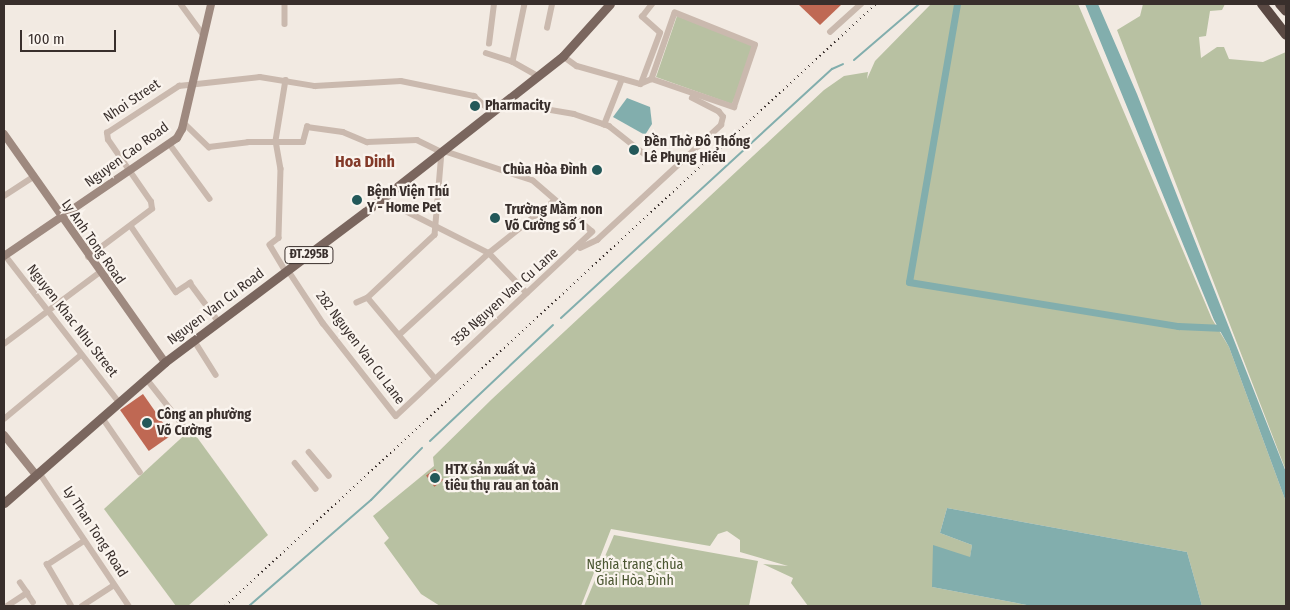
<!DOCTYPE html>
<meta charset="utf-8">
<style>
body{margin:0}
#map{position:relative;width:1290px;height:610px;overflow:hidden;background:#f2eae2;font-family:"Fira Sans Condensed",sans-serif}
div>[style]{position:absolute}
[style*='--x']{left:calc(var(--x)*1px);top:calc(var(--y)*1px);width:calc(var(--w)*1px);rotate:calc(var(--a)*1deg)}
.green>*{inset:0;background:#b8c1a2}
.water>*{inset:0;background:#82aead}
.stream>*{height:2px;margin:-1px;padding:0 1px;transform-origin:1px;border-radius:1px;background:#82aead}
.canal>*{height:7px;margin:-3.5px;padding:0 3.5px;transform-origin:3.5px;border-radius:3.5px;background:#82aead}
.building>*{inset:0;background:#bf6853;transform-origin:0 0}
.street>*{height:5.5px;margin:-2.75px;padding:0 2.75px;transform-origin:2.75px;border-radius:2.75px;background:#cab9ae}
.secondary>*{height:8px;margin:-4px;padding:0 4px;transform-origin:4px;border-radius:4px;background:#9e897f}
.primary>*{height:9px;margin:-4.5px;padding:0 4.5px;transform-origin:4.5px;border-radius:4.5px;background:#7a665e}
.highway>*{height:10px;margin:-5px;padding:0 5px;transform-origin:5px;border-radius:5px;background:#5a4943}
.rail>*{height:2px;margin-top:-1px;transform-origin:0;background:repeating-linear-gradient(90deg,#392f2c 0 1px,transparent 0 5px)}
.dots>*{width:14px;height:14px;translate:-50% -50%;box-sizing:border-box;border:2px solid #faf4ee;border-radius:50%}
span{translate:-50% -50%;white-space:nowrap;text-align:center;line-height:1.15;-webkit-text-stroke:4.5px #faf4ee;paint-order:stroke}
.shield-label span{padding:1px 4px;background:#faf4ee;border:1px solid;border-radius:4px;-webkit-text-stroke-width:0}
.shield-label{font-size:12px;color:#392f2c;font-weight:700}
.street-label{font-size:14px;color:#392f2c}
.poi-label{font-size:14px;color:#392f2c;font-weight:700}
.left{translate:0 -50%;text-align:left}
.right{translate:-100% -50%;text-align:right}
.park-label{font-size:14px;color:#4a5631}
.quarter-label{font-size:16px;color:#833a29;font-weight:700}
.frame{position:absolute;inset:0;border:5px solid #392f2c;pointer-events:none}
.scale{position:absolute;left:20px;top:30px;width:96px;height:22px;box-sizing:border-box;border:2px solid #392f2c;border-top:0;padding-left:6px;font-size:15px;line-height:18px;white-space:nowrap;color:#392f2c;-webkit-text-stroke:4px #faf4ee;paint-order:stroke}
</style>
<div id="map">
<div class="green">
<i style="clip-path:polygon(931px 4px,1078px 4px,1212px 319px,1229px 347px,1286px 502px,1286px 606px,1202px 606px,1187px 552px,947px 508px,940px 533px,972px 545px,970px 558px,932px 587px,1032px 606px,808px 606px,791px 583px,793px 578px,763px 564px,788px 566px,740px 552px,740px 540px,727px 531px,718px 534px,710px 546px,611px 529px,581px 606px,440px 606px,421px 594px,384px 543px,389px 538px,373px 516px,434px 466px,433px 457px,492px 399px,824px 90px,844px 76px,868px 72px,867px 79px,875px 61px)"></i>
<i style="clip-path:polygon(1143px 4px,1225px 4px,1222px 10px,1210px 11px,1206px 36px,1199px 37px,1201px 58px,1217px 47px,1224px 47px,1229px 59px,1263px 62px,1286px 52px,1286px 471px,1117px 30px,1140px 16px)"></i>
<i style="clip-path:polygon(677px 16px,752px 45px,754px 50px,732px 104px,656px 77px)"></i>
<i style="clip-path:polygon(191px 429px,268px 535px,188px 606px,176px 606px,104px 509px)"></i>
<i style="clip-path:polygon(614px 535px,758px 561px,749px 606px,584px 606px)"></i>
</div>
<div class="water">
<i style="clip-path:polygon(1085px 4px,1098px 4px,1137px 94px,1286px 472px,1286px 502px,1229px 347px,1214px 320px)"></i>
<i style="clip-path:polygon(627px 98px,650px 107px,652px 124px,645px 135px,613px 117px)"></i>
<i style="clip-path:polygon(947px 508px,1187px 552px,1202px 606px,1032px 606px,932px 587px,933px 545px,970px 557px,972px 545px,940px 533px)"></i>
</div>
<div class="stream">
<i style="--x:854;--y:60;--w:86;--a:-40.7"></i>
<i style="--x:561;--y:318;--w:368;--a:-42.6"></i>
<i style="--x:832;--y:69;--w:12;--a:-24"></i>
<i style="--x:430;--y:441;--w:169;--a:-43.3"></i>
<i style="--x:249;--y:606;--w:162;--a:-41"></i>
<i style="--x:371;--y:500;--w:73;--a:-45.6"></i>
</div>
<div class="canal">
<i style="--x:957;--y:4;--w:282;--a:99.8"></i>
<i style="--x:909;--y:282;--w:273;--a:9.3"></i>
<i style="--x:1178;--y:326;--w:46;--a:2.5"></i>
</div>
<div class="building">
<i style="clip-path:polygon(798px 4px,842px 4px,820px 25px)"></i>
<i style="left:143px;top:394px;width:50px;height:28px;rotate:55deg"></i>
<i style="left:435px;top:469px;width:14px;height:11px;rotate:54deg"></i>
</div>
<div class="street">
<i style="--x:181;--y:4;--w:39;--a:54"></i>
<i style="--x:285;--y:4;--w:20;--a:90"></i>
<i style="--x:525;--y:4;--w:59;--a:101.7"></i>
<i style="--x:513;--y:62;--w:29;--a:29"></i>
<i style="--x:547;--y:28;--w:25;--a:-78"></i>
<i style="--x:830;--y:32;--w:42;--a:-42.1"></i>
<i style="--x:489;--y:44;--w:40;--a:-82.9"></i>
<i style="--x:486;--y:53;--w:28;--a:18"></i>
<i style="--x:563;--y:56;--w:17;--a:36"></i>
<i style="--x:577;--y:66;--w:66;--a:15.9"></i>
<i style="--x:640;--y:84;--w:13;--a:-23"></i>
<i style="--x:652;--y:79;--w:87;--a:18.9"></i>
<i style="--x:734;--y:107;--w:65;--a:-71.3"></i>
<i style="--x:755;--y:45;--w:86;--a:-158.2"></i>
<i style="--x:675;--y:13;--w:70;--a:109.2"></i>
<i style="--x:286;--y:80;--w:62;--a:99.3"></i>
<i style="--x:276;--y:141;--w:28;--a:80"></i>
<i style="--x:281;--y:169;--w:69;--a:91.7"></i>
<i style="--x:279;--y:238;--w:11;--a:142"></i>
<i style="--x:270;--y:245;--w:31;--a:59"></i>
<i style="--x:642;--y:81;--w:51;--a:-69.4"></i>
<i style="--x:660;--y:33;--w:24;--a:-138"></i>
<i style="--x:642;--y:17;--w:16;--a:-52"></i>
<i style="--x:504;--y:102;--w:71;--a:9.7"></i>
<i style="--x:574;--y:114;--w:37;--a:19"></i>
<i style="--x:609;--y:126;--w:48;--a:38.3"></i>
<i style="--x:184;--y:123;--w:35;--a:44"></i>
<i style="--x:209;--y:147;--w:39;--a:-7"></i>
<i style="--x:248;--y:142;--w:55;--a:0"></i>
<i style="--x:303;--y:142;--w:16;--a:-75"></i>
<i style="--x:307;--y:127;--w:36;--a:8"></i>
<i style="--x:343;--y:132;--w:26;--a:23"></i>
<i style="--x:367;--y:142;--w:50;--a:-2.3"></i>
<i style="--x:417;--y:140;--w:28;--a:26"></i>
<i style="--x:442;--y:152;--w:83;--a:94.8"></i>
<i style="--x:435;--y:235;--w:92;--a:136.8"></i>
<i style="--x:368;--y:298;--w:12;--a:156"></i>
<i style="--x:604;--y:125;--w:49;--a:-68.6"></i>
<i style="--x:169;--y:143;--w:69;--a:53.8"></i>
<i style="--x:4;--y:196;--w:35;--a:-33"></i>
<i style="--x:382;--y:199;--w:120;--a:26.8"></i>
<i style="--x:489;--y:253;--w:55;--a:46.5"></i>
<i style="--x:131;--y:226;--w:80;--a:55.7"></i>
<i style="--x:176;--y:292;--w:17;--a:-33"></i>
<i style="--x:190;--y:283;--w:49;--a:53.4"></i>
<i style="--x:580;--y:248;--w:19;--a:-25"></i>
<i style="--x:597;--y:240;--w:169;--a:-42.8"></i>
<i style="--x:721;--y:125;--w:8;--a:-76"></i>
<i style="--x:723;--y:117;--w:6;--a:-129"></i>
<i style="--x:719;--y:112;--w:30;--a:-153"></i>
<i style="--x:5;--y:255;--w:186;--a:52.2"></i>
<i style="--x:88;--y:257;--w:80;--a:-36.9"></i>
<i style="--x:152;--y:209;--w:7;--a:-98"></i>
<i style="--x:151;--y:202;--w:75;--a:-124.7"></i>
<i style="--x:108;--y:140;--w:7;--a:-98"></i>
<i style="--x:107;--y:133;--w:86;--a:-33.1"></i>
<i style="--x:179;--y:86;--w:81;--a:-6.3"></i>
<i style="--x:260;--y:77;--w:56;--a:9.3"></i>
<i style="--x:315;--y:86;--w:86;--a:-3.3"></i>
<i style="--x:401;--y:81;--w:75;--a:11.6"></i>
<i style="--x:474;--y:96;--w:24;--a:42"></i>
<i style="--x:288;--y:270;--w:64;--a:56.6"></i>
<i style="--x:323;--y:323;--w:118;--a:51.9"></i>
<i style="--x:396;--y:416;--w:269;--a:-43.2"></i>
<i style="--x:592;--y:232;--w:78;--a:-139.2"></i>
<i style="--x:533;--y:181;--w:95;--a:-161.6"></i>
<i style="--x:368;--y:298;--w:104;--a:50.1"></i>
<i style="--x:399;--y:335;--w:122;--a:-42.3"></i>
<i style="--x:489;--y:253;--w:83;--a:-38.7"></i>
<i style="--x:194;--y:340;--w:41;--a:57.8"></i>
<i style="--x:4;--y:344;--w:119;--a:-36.8"></i>
<i style="--x:146;--y:378;--w:60;--a:51.8"></i>
<i style="--x:102;--y:417;--w:67;--a:55.4"></i>
<i style="--x:4;--y:419;--w:100;--a:-39.7"></i>
<i style="--x:309;--y:452;--w:31;--a:50"></i>
<i style="--x:295;--y:463;--w:33;--a:51"></i>
<i style="--x:39;--y:472;--w:161;--a:56.1"></i>
<i style="--x:27;--y:593;--w:11;--a:56"></i>
<i style="--x:7;--y:606;--w:24;--a:-33"></i>
<i style="--x:27;--y:593;--w:12;--a:-125"></i>
<i style="--x:71;--y:606;--w:48;--a:-120.3"></i>
<i style="--x:47;--y:565;--w:44;--a:-33"></i>
<i style="--x:82;--y:606;--w:38;--a:-33"></i>
</div>
<div class="secondary">
<i style="--x:4;--y:134;--w:279;--a:54.8"></i>
<i style="--x:4;--y:256;--w:209;--a:-34.3"></i>
<i style="--x:177;--y:138;--w:10;--a:-61"></i>
<i style="--x:182;--y:129;--w:128;--a:-76.9"></i>
<i style="--x:4;--y:435;--w:51;--a:51.3"></i>
</div>
<div class="primary">
<i style="--x:4;--y:503;--w:214;--a:-41.2"></i>
<i style="--x:165;--y:362;--w:250;--a:-36.9"></i>
<i style="--x:365;--y:212;--w:252;--a:-38.2"></i>
<i style="--x:563;--y:56;--w:70;--a:-47.9"></i>
</div>
<div class="highway">
<i style="--x:1262;--y:4;--w:39;--a:52"></i>
<i style="--x:1280;--y:4;--w:9;--a:49"></i>
</div>
<div class="rail">
<i style="--x:225;--y:606;--w:887;--a:-42.76"></i>
</div>
<div class="dots">
<i style="left:475px;top:106px;background:#235859"></i>
<i style="left:634px;top:150px;background:#235859"></i>
<i style="left:597px;top:170px;background:#235859"></i>
<i style="left:357px;top:200px;background:#235859"></i>
<i style="left:495px;top:218px;background:#235859"></i>
<i style="left:147px;top:423px;background:#235859"></i>
<i style="left:435px;top:478px;background:#235859"></i>
</div>
<div class="shield-label">
<span style="left:309px;top:255px">ĐT.295B</span>
</div>
<div class="street-label">
<span style="left:132px;top:101px;rotate:-34deg">Nhoi Street</span>
<span style="left:127px;top:155px;rotate:-36deg">Nguyen Cao Road</span>
<span style="left:93px;top:242px;rotate:55deg">Ly Anh Tong Road</span>
<span style="left:505px;top:297px;rotate:-42deg">358 Nguyen Van Cu Lane</span>
<span style="left:216px;top:307px;rotate:-37deg">Nguyen Van Cu Road</span>
<span style="left:72px;top:321px;rotate:52deg">Nguyen Khac Nhu Street</span>
<span style="left:360px;top:348px;rotate:53deg">282 Nguyen Van Cu Lane</span>
<span style="left:95px;top:532px;rotate:57deg">Ly Than Tong Road</span>
</div>
<div class="poi-label">
<span class="left" style="left:485px;top:106px">Pharmacity</span>
<span class="left" style="left:644px;top:150px">Đền Thờ Đô Thống<br>Lê Phụng Hiểu</span>
<span class="right" style="left:587px;top:170px">Chùa Hòa Đình</span>
<span class="left" style="left:367px;top:200px">Bệnh Viện Thú<br>Y - Home Pet</span>
<span class="left" style="left:505px;top:218px">Trường Mầm non<br>Võ Cường số 1</span>
<span class="left" style="left:157px;top:423px">Công an phường<br>Võ Cường</span>
<span class="left" style="left:445px;top:478px">HTX sản xuất và<br>tiêu thụ rau an toàn</span>
</div>
<div class="park-label">
<span style="left:635px;top:573px">Nghĩa trang chùa<br>Giai Hòa Đình</span>
</div>
<div class="quarter-label">
<span style="left:365px;top:162px">Hoa Dinh</span>
</div>
<div class="frame"></div>
<div class="scale">100 m</div>
</div>
